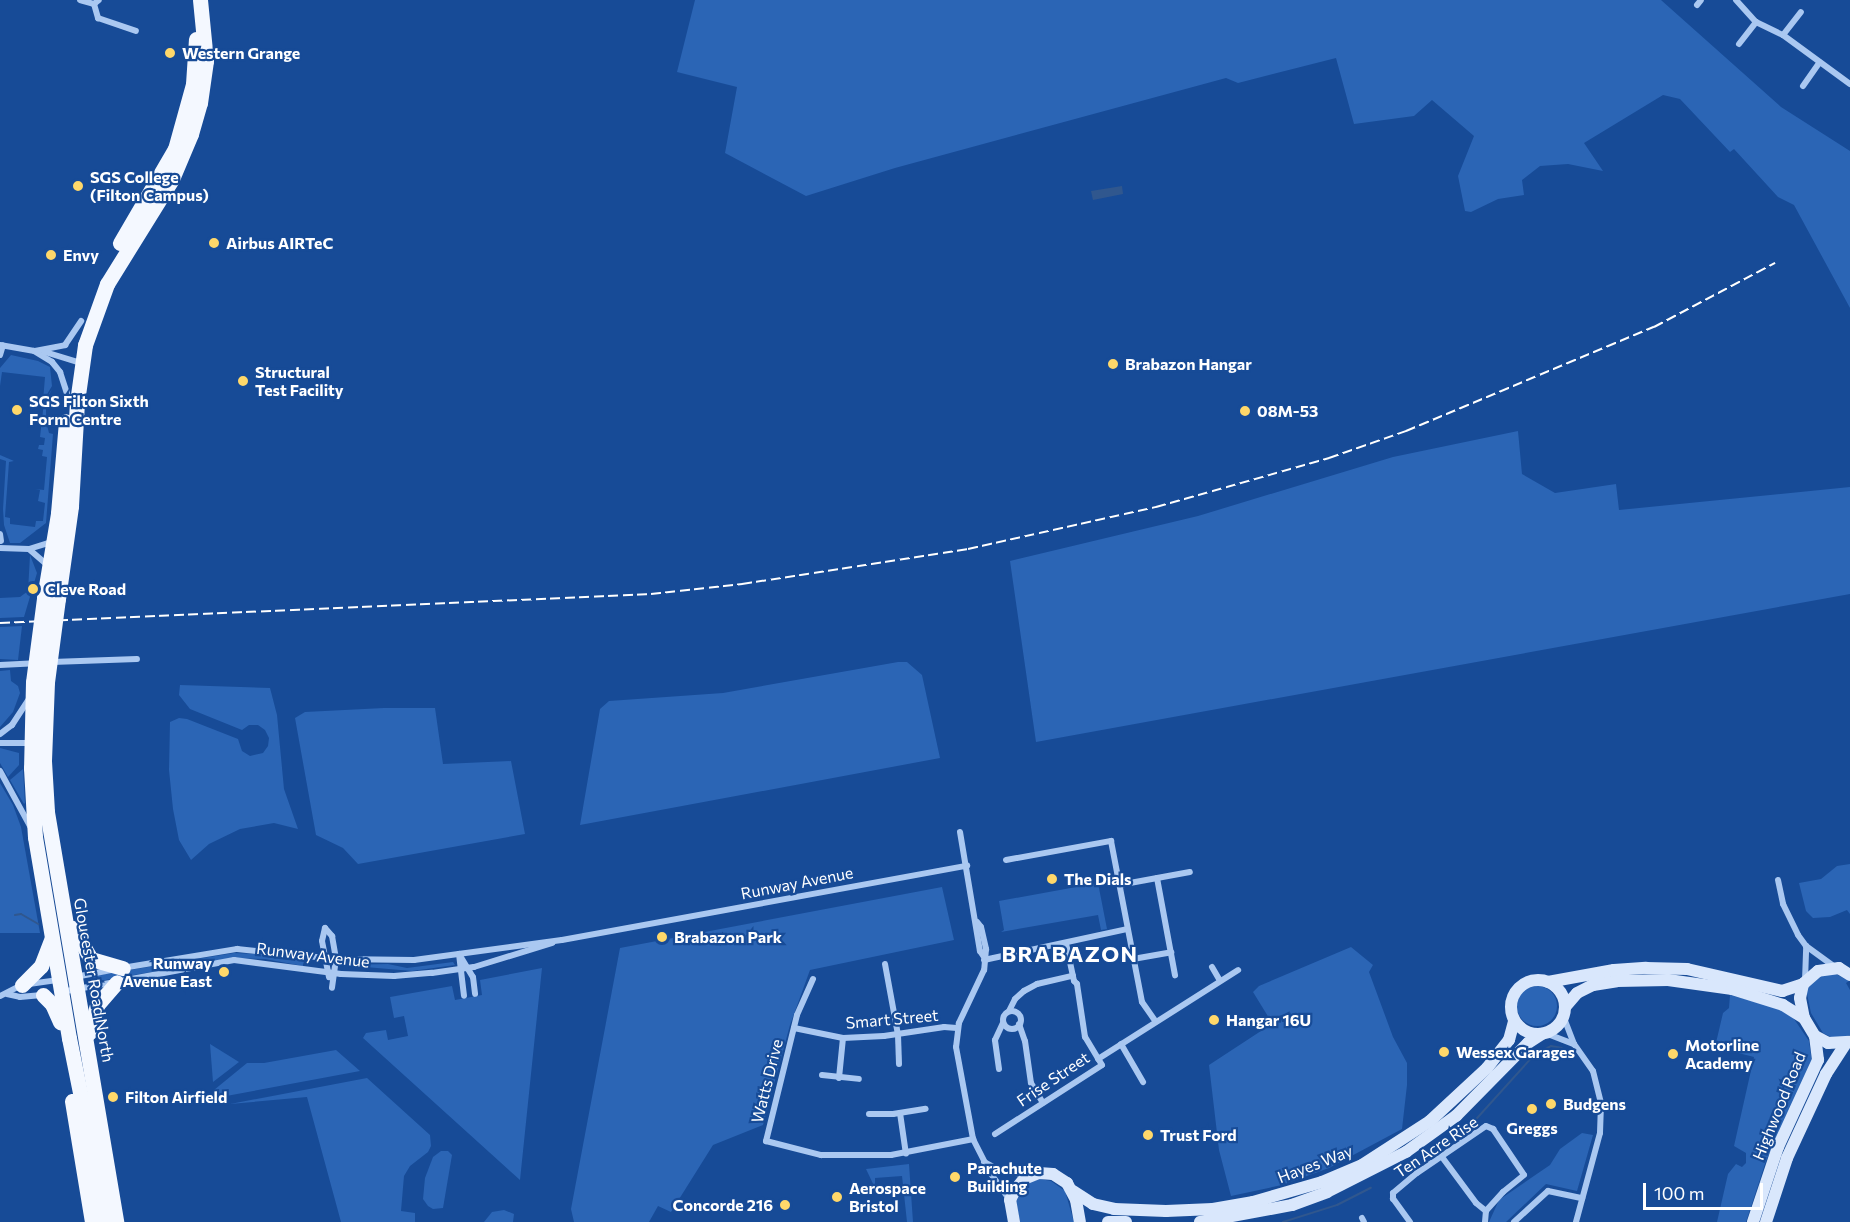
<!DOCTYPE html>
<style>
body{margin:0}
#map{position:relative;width:1850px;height:1222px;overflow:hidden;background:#174b97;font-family:Commissioner,sans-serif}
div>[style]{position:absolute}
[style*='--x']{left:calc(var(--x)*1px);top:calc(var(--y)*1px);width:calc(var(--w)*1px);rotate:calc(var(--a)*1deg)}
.green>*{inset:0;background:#2b65b5}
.round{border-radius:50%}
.water>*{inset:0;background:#30578e}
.stream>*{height:2px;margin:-1px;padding:0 1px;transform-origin:1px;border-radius:1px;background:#30578e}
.street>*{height:6px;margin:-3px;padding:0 3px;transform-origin:3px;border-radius:3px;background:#aac8f1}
.street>.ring{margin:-3px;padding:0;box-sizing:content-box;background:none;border:6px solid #aac8f1;border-radius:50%}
.secondary>*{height:12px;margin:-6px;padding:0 6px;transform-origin:6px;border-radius:6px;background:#d9e7fc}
.secondary>.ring{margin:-6px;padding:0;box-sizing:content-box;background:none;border:12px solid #d9e7fc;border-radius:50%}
.primary>*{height:15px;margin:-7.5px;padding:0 7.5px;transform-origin:7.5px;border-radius:7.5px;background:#f4f8ff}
.rail>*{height:2px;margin-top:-1px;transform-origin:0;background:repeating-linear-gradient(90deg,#fff 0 10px,transparent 0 14.5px)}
.primary-bridge>*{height:15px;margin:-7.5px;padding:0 7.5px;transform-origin:7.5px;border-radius:7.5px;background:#f4f8ff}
.dots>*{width:16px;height:16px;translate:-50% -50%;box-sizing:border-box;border:3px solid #174b97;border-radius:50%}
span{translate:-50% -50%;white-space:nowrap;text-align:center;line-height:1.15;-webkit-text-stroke:4.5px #174b97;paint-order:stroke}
.poi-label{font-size:16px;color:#fff;font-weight:700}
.left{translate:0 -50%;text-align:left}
.right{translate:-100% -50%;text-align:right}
.street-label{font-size:16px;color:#fff}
.district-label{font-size:22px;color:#fff;font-weight:700;letter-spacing:1.5px}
.scale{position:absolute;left:1643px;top:1183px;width:120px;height:27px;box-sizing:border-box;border:3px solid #fff;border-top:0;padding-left:8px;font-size:18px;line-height:21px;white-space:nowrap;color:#fff;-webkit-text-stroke:4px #174b97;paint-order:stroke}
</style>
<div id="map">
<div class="green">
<i style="clip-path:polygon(695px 0,1661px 0,1781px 107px,1850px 151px,1850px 308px,1794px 205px,1778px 197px,1734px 149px,1730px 152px,1680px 99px,1663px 95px,1584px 143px,1603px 171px,1568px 164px,1540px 166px,1522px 180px,1524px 195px,1498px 199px,1471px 212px,1465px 211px,1458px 176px,1474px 136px,1432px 100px,1414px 116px,1354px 124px,1336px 58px,1238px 83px,1226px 78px,895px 168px,806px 196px,725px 153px,737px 87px,677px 72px)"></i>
<i style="clip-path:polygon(11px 355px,38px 361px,50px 367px,52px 386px,43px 401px,45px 377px,2px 372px,0 386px,0 368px)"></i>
<i style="clip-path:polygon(52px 389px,46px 401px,46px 421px,49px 433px,53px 434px,46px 523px,20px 543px,10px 543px,4px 525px,3px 509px,6px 461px,0 459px,0 455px,14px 461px,9px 462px,5px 517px,10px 518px,10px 524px,35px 527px,36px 521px,43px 521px,45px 503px,38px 501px,40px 490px,35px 489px,44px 490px,47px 457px,42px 456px,43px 450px,38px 449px,39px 445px,44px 445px,45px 438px,40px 437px,44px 402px)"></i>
<i style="clip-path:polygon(1518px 431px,1522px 474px,1555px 493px,1616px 484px,1619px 510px,1850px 487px,1850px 594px,1036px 742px,1010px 561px,1198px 516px,1393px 457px)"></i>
<i style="clip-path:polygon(30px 555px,37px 573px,24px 617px,0 618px,0 598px,20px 597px,28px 591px)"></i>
<i style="clip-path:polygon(22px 626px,18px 660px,0 659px,0 627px)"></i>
<i style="clip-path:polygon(898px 662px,907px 662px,922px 675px,940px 758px,580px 825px,600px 709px,609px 701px,723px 693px)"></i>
<i style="clip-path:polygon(10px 670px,11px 681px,18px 686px,20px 693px,13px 712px,0 727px,0 671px)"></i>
<i style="clip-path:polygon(180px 685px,270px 688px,277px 715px,284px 789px,298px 829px,274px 823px,240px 829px,209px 844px,191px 860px,179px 840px,173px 809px,169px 770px,170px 722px,179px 718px,187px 719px,238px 739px,242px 751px,250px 756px,263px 753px,268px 746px,269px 738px,265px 730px,258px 725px,249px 725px,242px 730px,190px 709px,179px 695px)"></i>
<i style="clip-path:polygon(384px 708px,435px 708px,443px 764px,511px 761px,525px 834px,358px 864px,343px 848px,316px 835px,295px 718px,305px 712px)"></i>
<i style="clip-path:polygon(0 748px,19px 753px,19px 765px,8px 777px,0 763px)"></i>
<i style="clip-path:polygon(23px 769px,25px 803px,24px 804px,10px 780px)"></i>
<i style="clip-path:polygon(0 783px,13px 805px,21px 827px,40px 933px,0 933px)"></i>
<i style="clip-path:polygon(1850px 864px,1850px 914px,1847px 910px,1830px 917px,1813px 918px,1806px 911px,1799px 883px,1821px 879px,1837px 866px)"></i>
<i style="clip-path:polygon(1098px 883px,1107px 929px,1101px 930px,1098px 915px,1001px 932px,1004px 930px,999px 901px)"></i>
<i style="clip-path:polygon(942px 887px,954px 940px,810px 970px,790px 1025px,763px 1125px,713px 1145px,671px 1212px,658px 1206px,649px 1222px,574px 1222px,571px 1209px,620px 948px)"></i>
<i style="clip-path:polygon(1351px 947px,1373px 965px,1369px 972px,1393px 1037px,1407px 1063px,1407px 1085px,1402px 1129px,1329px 1168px,1282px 1185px,1231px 1196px,1219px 1150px,1209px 1065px,1264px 1029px,1269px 1018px,1253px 992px,1259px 986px)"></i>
<i style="clip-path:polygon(234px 953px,258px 954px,304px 961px,303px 966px,265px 959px,231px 958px,94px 982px,93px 976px)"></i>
<i style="clip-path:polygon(453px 962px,455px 965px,412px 971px,342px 965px,388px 964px,407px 968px)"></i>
<i style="clip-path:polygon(542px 968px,520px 1180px,363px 1038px,366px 1033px,386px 1030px,388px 1040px,408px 1036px,404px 1016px,394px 1018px,390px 997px,452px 986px,455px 1000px,482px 995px,480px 980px)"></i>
<i style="clip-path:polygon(1824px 973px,1834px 973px,1849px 981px,1846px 983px,1850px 990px,1850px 1035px,1845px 1037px,1833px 1038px,1823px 1033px,1811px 1013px,1806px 989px)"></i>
<i class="round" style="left:1517px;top:986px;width:40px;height:40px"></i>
<i style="clip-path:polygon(1730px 995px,1775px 1007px,1792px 1016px,1809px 1041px,1812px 1062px,1766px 1161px,1746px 1222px,1717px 1222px,1728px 1174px,1736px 1164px,1742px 1167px,1746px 1163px,1746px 1153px,1734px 1146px,1754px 1057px,1715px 1047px,1723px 1013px,1729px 1008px)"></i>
<i style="clip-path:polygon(210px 1044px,239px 1062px,213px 1082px)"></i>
<i style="clip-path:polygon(336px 1050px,360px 1071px,221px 1097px,214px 1090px,247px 1063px,264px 1063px)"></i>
<i style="clip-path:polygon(367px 1078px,430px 1135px,431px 1146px,428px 1152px,410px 1166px,404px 1176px,401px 1211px,415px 1213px,415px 1222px,341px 1222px,307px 1097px,230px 1104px)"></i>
<i style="clip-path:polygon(1582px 1133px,1593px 1135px,1577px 1191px,1546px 1184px,1506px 1222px,1489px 1222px,1499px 1200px,1550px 1165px,1560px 1149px)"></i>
<i style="clip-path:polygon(441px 1151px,448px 1151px,452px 1155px,443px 1208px,433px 1209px,428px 1206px,423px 1199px,425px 1178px,433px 1157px)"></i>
<i style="clip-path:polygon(909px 1164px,913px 1222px,907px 1222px,902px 1176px,875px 1178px,875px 1188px,866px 1169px)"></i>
<i style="clip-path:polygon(1040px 1179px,1051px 1181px,1065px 1191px,1074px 1222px,1020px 1222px,1016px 1202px,1020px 1193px,1025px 1193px,1030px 1182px)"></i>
<i style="clip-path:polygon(504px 1210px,514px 1214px,513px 1222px,484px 1222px,492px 1212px)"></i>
</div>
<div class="water">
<i style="clip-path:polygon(1122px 186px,1123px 194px,1093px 200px,1091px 191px)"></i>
</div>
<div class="stream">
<i style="--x:15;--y:915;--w:6;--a:-9"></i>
<i style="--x:21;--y:914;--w:20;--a:30"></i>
<i style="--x:1460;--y:1130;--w:9;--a:-18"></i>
<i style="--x:1469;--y:1127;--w:97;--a:-47.9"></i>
<i style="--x:1534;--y:1055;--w:19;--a:-28"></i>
<i style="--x:1551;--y:1046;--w:11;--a:10"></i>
<i style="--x:1283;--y:1222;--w:57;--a:-17.5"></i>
<i style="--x:1337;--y:1205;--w:38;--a:-27"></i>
</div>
<div class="street">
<i style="--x:80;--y:0;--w:15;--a:16"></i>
<i style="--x:94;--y:4;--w:6;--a:-39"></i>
<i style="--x:1736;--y:0;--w:30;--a:48"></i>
<i style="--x:1756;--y:22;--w:30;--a:26"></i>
<i style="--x:1783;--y:35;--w:83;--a:36.2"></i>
<i style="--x:94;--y:4;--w:15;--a:74"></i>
<i style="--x:98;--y:18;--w:40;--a:18.9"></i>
<i style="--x:1697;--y:5;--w:6;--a:-51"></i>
<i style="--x:1783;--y:35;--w:29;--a:-52"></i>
<i style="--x:1739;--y:44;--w:28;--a:-52"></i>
<i style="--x:1803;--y:86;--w:29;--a:-55"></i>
<i style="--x:0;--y:345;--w:35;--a:10"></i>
<i style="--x:34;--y:351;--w:21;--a:31"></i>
<i style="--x:52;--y:362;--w:13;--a:51"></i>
<i style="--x:60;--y:372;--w:26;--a:72"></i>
<i style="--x:35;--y:351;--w:31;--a:-11"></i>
<i style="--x:65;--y:345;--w:29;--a:-56"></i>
<i style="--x:45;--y:352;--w:38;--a:17"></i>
<i style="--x:0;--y:355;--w:10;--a:-73"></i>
<i style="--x:0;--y:534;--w:7;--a:82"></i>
<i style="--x:0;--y:548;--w:29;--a:2"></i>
<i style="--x:29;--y:549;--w:24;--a:-17"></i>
<i style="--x:30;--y:550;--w:23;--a:41"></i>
<i style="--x:52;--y:662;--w:85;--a:-2"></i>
<i style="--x:0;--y:665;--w:35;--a:-3"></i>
<i style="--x:0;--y:734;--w:15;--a:-37"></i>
<i style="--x:12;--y:725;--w:30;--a:-57"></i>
<i style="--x:0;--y:743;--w:32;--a:0"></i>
<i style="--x:0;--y:771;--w:63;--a:61.4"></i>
<i style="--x:960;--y:832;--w:121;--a:80.5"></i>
<i style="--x:980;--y:951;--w:7;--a:56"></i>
<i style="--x:1006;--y:860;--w:107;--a:-10.3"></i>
<i style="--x:1111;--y:841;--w:164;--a:79.1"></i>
<i style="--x:1142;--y:1002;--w:24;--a:55"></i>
<i style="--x:1157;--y:878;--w:99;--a:79.5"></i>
<i style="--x:1778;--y:880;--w:25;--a:78"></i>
<i style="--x:1783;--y:904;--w:34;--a:64"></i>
<i style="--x:1798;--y:935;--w:14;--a:54"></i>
<i style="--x:1806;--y:946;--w:34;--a:36"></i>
<i style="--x:1119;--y:885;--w:72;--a:-10.4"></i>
<i style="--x:977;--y:922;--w:6;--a:51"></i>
<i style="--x:981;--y:927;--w:23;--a:77"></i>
<i style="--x:986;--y:949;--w:21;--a:95"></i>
<i style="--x:984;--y:970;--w:59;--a:115.3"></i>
<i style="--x:959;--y:1023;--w:24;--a:97"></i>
<i style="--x:956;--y:1047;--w:94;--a:79.5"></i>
<i style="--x:973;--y:1139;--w:39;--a:63"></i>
<i style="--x:991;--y:1174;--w:32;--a:54"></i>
<i style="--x:325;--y:928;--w:11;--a:49"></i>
<i style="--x:332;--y:936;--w:23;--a:80"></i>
<i style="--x:336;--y:959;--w:29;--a:98"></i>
<i style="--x:325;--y:928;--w:13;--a:103"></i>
<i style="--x:322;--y:941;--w:37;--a:79"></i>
<i style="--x:459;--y:954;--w:27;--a:59"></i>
<i style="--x:473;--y:977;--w:17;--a:83"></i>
<i style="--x:459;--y:954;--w:42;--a:83.2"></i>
<i style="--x:1133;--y:959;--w:39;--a:-10"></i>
<i style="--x:984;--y:960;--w:146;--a:-12.2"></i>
<i style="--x:885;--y:964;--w:72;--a:79.6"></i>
<i style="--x:898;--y:1035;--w:29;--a:88"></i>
<i style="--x:1212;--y:967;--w:16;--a:60"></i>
<i style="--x:122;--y:968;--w:117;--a:-9.4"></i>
<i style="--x:237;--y:949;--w:100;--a:5.7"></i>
<i style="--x:337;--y:959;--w:77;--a:0.7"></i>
<i style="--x:414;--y:960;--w:149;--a:-7.7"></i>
<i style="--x:562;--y:940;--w:412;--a:-10.4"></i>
<i style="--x:75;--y:977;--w:38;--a:-11"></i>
<i style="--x:813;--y:979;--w:39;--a:114"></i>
<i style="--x:797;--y:1015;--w:130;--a:103.8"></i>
<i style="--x:766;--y:1141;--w:57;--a:14.3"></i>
<i style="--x:821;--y:1155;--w:70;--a:0"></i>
<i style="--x:891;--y:1155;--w:84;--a:-11"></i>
<i style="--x:1805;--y:981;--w:35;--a:-88"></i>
<i style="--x:61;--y:992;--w:176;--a:-10.5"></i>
<i style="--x:234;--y:960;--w:108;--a:7.5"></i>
<i style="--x:341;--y:974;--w:53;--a:2.2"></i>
<i style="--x:394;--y:976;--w:38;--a:-5"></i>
<i style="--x:432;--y:973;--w:42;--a:-8.1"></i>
<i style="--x:474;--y:967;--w:82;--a:-17.1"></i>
<i style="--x:7;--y:994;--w:13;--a:13"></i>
<i style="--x:20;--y:997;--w:22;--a:-5"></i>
<i style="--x:0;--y:996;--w:25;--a:-27"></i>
<i style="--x:22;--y:985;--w:37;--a:-8"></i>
<i style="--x:1009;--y:1011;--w:13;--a:-63"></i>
<i style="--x:1015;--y:999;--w:12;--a:-42"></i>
<i style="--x:1024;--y:991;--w:15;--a:-28"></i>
<i style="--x:1037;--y:984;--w:37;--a:-13"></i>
<i class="ring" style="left:1003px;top:1011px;width:12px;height:12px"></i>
<i style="--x:1564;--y:1018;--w:28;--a:69"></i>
<i style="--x:1574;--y:1044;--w:33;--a:55"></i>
<i style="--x:1593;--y:1071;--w:34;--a:76"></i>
<i style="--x:1601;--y:1104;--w:29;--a:92"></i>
<i style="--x:1600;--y:1133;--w:92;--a:105.1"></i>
<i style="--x:1019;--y:1024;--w:18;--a:71"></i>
<i style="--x:1025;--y:1041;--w:42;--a:81.9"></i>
<i style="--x:1031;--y:1083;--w:23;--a:59"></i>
<i style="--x:794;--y:1028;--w:50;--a:11.5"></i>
<i style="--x:843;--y:1038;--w:41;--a:-2.8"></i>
<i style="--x:884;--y:1036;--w:61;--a:-8.5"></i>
<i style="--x:944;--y:1027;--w:13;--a:4"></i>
<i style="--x:1545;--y:1033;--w:31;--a:21"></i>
<i style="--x:1121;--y:1044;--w:44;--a:59.9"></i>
<i style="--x:1098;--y:1059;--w:166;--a:-32.4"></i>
<i style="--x:999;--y:1069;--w:29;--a:-98"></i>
<i style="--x:995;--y:1040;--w:19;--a:-65"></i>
<i style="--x:822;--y:1075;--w:37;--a:6"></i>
<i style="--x:839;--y:1078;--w:40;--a:-84.3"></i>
<i style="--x:900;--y:1113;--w:41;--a:81.7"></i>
<i style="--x:869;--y:1114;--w:24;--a:0"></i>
<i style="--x:893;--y:1114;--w:33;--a:-9"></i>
<i style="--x:995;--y:1134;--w:127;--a:-32.8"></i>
<i style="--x:1102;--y:1065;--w:33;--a:-121"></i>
<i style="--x:1085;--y:1037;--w:54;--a:-98.6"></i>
<i style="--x:1077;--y:984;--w:4;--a:-135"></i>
<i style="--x:1074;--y:981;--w:38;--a:-102"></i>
<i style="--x:1442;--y:1157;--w:57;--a:53.5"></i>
<i style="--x:1476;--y:1203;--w:13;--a:39"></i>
<i style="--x:984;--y:1162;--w:21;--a:28"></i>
<i style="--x:1003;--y:1172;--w:25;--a:5"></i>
<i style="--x:1362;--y:1218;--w:4;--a:63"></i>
<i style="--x:1410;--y:1222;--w:29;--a:-126"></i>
<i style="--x:1393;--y:1199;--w:6;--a:-90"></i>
<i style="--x:1393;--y:1193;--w:31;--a:-40"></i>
<i style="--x:1417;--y:1173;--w:83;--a:-34.3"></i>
<i style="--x:1486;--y:1126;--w:8;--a:23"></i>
<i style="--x:1493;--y:1129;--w:55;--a:56"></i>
<i style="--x:1524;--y:1175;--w:27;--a:141"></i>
<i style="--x:1503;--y:1192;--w:25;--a:132"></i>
<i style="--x:1485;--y:1222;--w:11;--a:-85"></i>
<i style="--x:1514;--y:1222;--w:46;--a:-42.4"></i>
<i style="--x:1548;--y:1191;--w:35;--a:12"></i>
</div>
<div class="secondary">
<i style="--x:1850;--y:975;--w:13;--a:-148"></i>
<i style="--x:1839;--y:968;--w:21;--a:172"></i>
<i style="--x:1818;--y:971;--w:20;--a:139"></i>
<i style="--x:1803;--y:984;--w:14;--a:102"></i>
<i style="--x:1800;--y:998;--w:20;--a:79"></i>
<i style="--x:1804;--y:1018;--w:21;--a:59"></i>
<i style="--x:1815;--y:1036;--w:15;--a:28"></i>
<i style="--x:1828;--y:1043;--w:22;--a:-3"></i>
<i class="ring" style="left:1511px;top:980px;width:42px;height:42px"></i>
<i style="--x:1548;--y:982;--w:67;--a:-10.3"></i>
<i style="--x:1614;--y:970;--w:32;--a:-4"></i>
<i style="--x:1646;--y:968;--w:41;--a:1.4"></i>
<i style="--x:1687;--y:969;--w:98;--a:13"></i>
<i style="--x:1782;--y:991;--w:22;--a:-18"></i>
<i style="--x:1565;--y:1007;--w:18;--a:-49"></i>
<i style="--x:1577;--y:993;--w:18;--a:-27"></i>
<i style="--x:1593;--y:985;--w:24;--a:-9"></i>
<i style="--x:1617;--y:981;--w:51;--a:-1.1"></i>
<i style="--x:1668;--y:980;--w:65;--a:8"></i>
<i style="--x:1732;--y:989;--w:53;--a:17.4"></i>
<i style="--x:1783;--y:1005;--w:25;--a:32"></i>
<i style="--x:1073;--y:1191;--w:24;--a:33"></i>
<i style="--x:1093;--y:1204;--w:22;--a:13"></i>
<i style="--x:1114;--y:1209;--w:52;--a:2.2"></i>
<i style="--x:1166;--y:1211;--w:47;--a:-2.4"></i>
<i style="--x:1213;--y:1209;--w:41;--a:-9.9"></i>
<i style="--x:1253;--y:1202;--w:72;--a:-16.2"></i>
<i style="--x:1322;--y:1182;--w:43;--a:-23"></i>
<i style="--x:1362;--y:1165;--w:81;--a:-32.9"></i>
<i style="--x:1430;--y:1121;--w:78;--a:-42.9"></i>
<i style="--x:1487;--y:1068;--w:36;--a:-52"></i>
<i style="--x:1509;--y:1040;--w:20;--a:-75"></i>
<i style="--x:1014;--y:1222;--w:22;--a:-100"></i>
<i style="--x:1010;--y:1200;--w:11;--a:-63"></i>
<i style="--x:1015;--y:1190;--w:14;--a:-51"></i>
<i style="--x:1024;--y:1179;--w:16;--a:-22"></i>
<i style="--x:1039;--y:1173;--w:14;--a:4"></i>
<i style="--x:1053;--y:1174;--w:17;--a:33"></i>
<i style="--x:1067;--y:1183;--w:19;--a:62"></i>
<i style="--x:1076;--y:1200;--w:22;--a:80"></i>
<i style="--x:1108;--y:1222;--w:18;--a:0"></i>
<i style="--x:1200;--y:1222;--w:94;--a:-10.5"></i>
<i style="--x:1292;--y:1205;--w:37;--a:-20"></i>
<i style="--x:1327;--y:1192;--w:89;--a:-26.9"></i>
<i style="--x:1406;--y:1152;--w:62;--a:-35.8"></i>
<i style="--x:1456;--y:1116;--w:103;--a:-45.4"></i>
<i style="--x:1528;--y:1043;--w:17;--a:-33"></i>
<i style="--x:1753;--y:1222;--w:79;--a:-71.6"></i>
<i style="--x:1778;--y:1147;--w:96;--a:-65.3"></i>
<i style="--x:1818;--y:1060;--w:24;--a:-97"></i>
<i style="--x:1766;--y:1222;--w:67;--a:-71.8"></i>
<i style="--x:1787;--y:1158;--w:93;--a:-65.1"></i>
<i style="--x:1826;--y:1074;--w:37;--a:-57"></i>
</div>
<div class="primary">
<i style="--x:120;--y:243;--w:109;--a:-59.7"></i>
<i style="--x:175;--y:149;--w:67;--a:-74.5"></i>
<i style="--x:193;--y:84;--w:45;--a:-86.2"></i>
<i style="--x:44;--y:598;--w:86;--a:-80.6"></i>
<i style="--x:58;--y:513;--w:92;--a:-85"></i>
<i style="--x:58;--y:599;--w:94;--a:-82"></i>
<i style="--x:71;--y:506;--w:104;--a:-86.7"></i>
<i style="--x:77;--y:402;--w:58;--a:-82"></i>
<i style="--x:85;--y:345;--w:65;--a:-70.2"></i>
<i style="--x:107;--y:284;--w:123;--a:-58.2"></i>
<i style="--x:172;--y:179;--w:49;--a:-67.1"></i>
<i style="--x:191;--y:134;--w:32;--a:-74"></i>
<i style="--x:200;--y:103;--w:42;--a:-81.9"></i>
<i style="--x:206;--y:61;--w:61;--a:-95.6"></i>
<i style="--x:33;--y:682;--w:86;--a:91.3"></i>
<i style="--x:31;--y:768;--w:69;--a:86.7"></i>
<i style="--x:35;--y:837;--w:204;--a:80.4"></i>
<i style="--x:69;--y:1038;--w:188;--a:78.6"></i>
<i style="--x:47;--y:682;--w:79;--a:92.2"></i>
<i style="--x:44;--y:761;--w:51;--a:86.6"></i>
<i style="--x:47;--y:812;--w:416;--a:80.4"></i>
<i style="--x:73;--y:928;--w:36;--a:60"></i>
<i style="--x:91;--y:959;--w:33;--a:16"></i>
<i style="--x:22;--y:985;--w:27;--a:-45"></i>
<i style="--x:41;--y:966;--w:28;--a:-69"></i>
<i style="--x:43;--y:995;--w:13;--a:45"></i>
<i style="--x:52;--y:1004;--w:20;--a:66"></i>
<i style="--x:89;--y:1033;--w:29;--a:-74"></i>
<i style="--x:97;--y:1005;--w:30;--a:-49"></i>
<i style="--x:72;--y:1101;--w:123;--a:80.6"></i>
</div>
<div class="rail">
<i style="--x:0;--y:623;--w:652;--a:-2.55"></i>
<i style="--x:651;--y:594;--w:92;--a:-6.3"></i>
<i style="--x:742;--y:584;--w:229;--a:-8.8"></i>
<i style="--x:968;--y:549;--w:193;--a:-12.6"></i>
<i style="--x:1156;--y:507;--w:180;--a:-15.8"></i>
<i style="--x:1329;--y:458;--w:82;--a:-19.3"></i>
<i style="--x:1406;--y:431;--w:269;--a:-22.8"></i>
<i style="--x:1654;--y:327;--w:137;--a:-27.9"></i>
</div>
<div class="primary-bridge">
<i style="--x:33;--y:682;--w:85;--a:-82.5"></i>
<i style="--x:47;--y:682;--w:84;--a:-82.5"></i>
</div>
<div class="dots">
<i style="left:170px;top:53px;background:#ffd86a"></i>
<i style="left:78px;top:186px;background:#ffd86a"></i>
<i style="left:214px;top:243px;background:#ffd86a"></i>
<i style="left:51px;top:255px;background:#ffd86a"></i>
<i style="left:1113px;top:364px;background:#ffd86a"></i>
<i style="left:243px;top:381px;background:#ffd86a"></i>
<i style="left:17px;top:410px;background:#ffd86a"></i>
<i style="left:1245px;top:411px;background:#ffd86a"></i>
<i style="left:33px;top:589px;background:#ffd86a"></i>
<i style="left:1052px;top:879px;background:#ffd86a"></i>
<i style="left:662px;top:937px;background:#ffd86a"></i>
<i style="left:224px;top:972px;background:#ffd86a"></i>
<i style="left:1214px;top:1020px;background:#ffd86a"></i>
<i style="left:1444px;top:1052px;background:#ffd86a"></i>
<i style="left:1673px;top:1054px;background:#ffd86a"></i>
<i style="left:113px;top:1097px;background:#ffd86a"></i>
<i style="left:1551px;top:1104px;background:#ffd86a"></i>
<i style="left:1532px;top:1109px;background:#ffd86a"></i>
<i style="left:1148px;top:1135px;background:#ffd86a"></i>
<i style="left:955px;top:1177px;background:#ffd86a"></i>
<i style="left:837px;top:1197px;background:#ffd86a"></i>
<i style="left:785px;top:1205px;background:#ffd86a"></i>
</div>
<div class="poi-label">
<span class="left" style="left:182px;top:53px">Western Grange</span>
<span class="left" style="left:90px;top:186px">SGS College<br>(Filton Campus)</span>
<span class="left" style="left:226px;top:243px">Airbus AIRTeC</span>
<span class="left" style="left:63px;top:255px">Envy</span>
<span class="left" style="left:1125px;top:364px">Brabazon Hangar</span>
<span class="left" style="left:255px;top:381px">Structural<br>Test Facility</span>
<span class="left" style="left:29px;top:410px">SGS Filton Sixth<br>Form Centre</span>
<span class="left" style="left:1257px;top:411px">08M-53</span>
<span class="left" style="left:45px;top:589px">Cleve Road</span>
<span class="left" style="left:1064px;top:879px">The Dials</span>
<span class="left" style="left:674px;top:937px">Brabazon Park</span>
<span class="right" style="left:212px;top:972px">Runway<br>Avenue East</span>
<span class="left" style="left:1226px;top:1020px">Hangar 16U</span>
<span class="left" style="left:1685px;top:1054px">Motorline<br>Academy</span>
<span class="left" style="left:1456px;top:1052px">Wessex Garages</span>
<span class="left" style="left:125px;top:1097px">Filton Airfield</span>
<span class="left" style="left:1563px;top:1104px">Budgens</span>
<span style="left:1532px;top:1128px">Greggs</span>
<span class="left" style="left:1160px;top:1135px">Trust Ford</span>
<span class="left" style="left:967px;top:1177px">Parachute<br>Building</span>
<span class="left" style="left:849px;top:1197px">Aerospace<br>Bristol</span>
<span class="right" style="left:773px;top:1205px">Concorde 216</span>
</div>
<div class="street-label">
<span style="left:797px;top:883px;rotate:-11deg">Runway Avenue</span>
<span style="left:313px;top:955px;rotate:7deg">Runway Avenue</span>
<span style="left:94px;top:980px;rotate:80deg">Gloucester Road North</span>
<span style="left:892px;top:1019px;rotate:-5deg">Smart Street</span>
<span style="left:1053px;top:1079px;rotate:-34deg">Frise Street</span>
<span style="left:767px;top:1081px;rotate:-76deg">Watts Drive</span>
<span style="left:1779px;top:1106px;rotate:-68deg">Highwood Road</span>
<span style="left:1436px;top:1147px;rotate:-34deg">Ten Acre Rise</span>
<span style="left:1315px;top:1164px;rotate:-21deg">Hayes Way</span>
</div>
<div class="district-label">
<span style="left:1070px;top:954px">BRABAZON</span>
</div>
<div class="scale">100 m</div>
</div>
